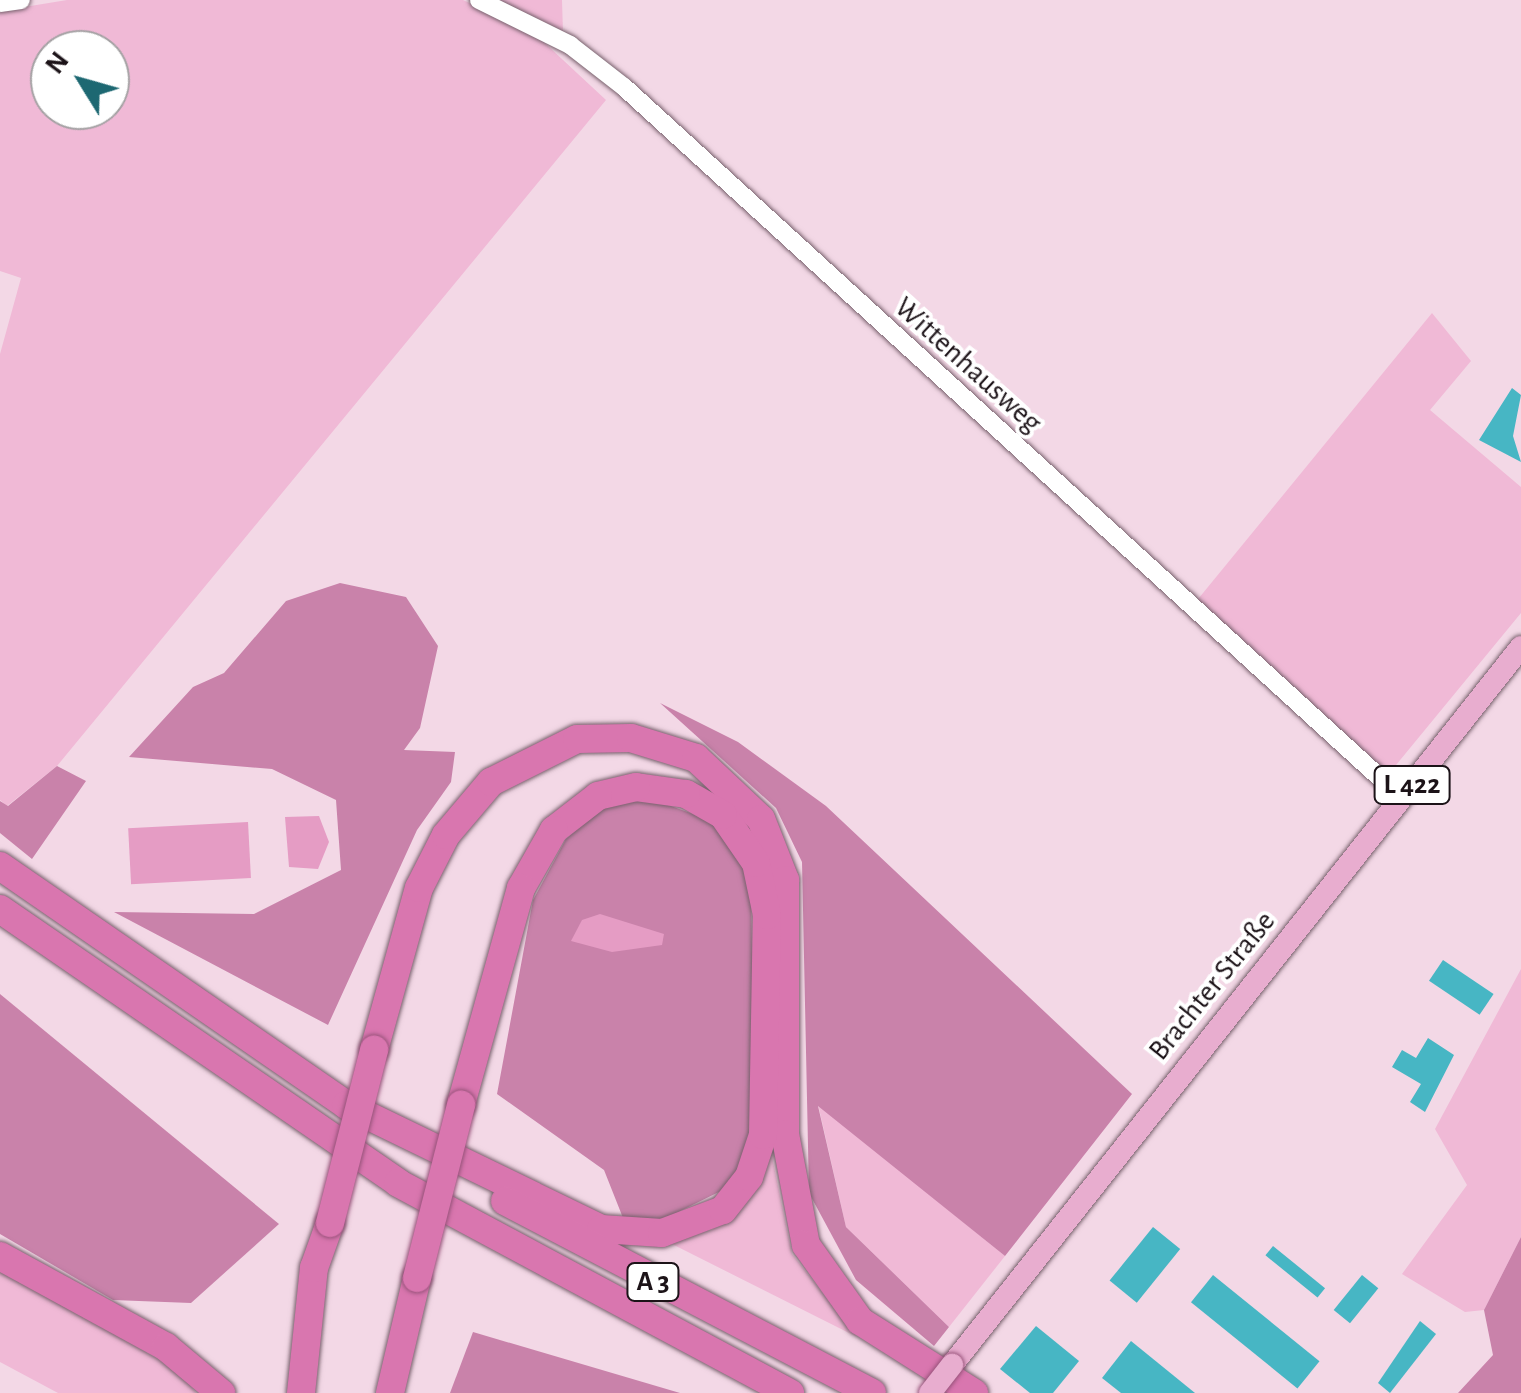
<!DOCTYPE html>
<meta charset="utf-8">
<style>
body{margin:0}
#map{position:relative;width:1521px;height:1393px;overflow:hidden;background:#f3d8e6;font-family:"Alegreya Sans",sans-serif}
div>[style]{position:absolute}
[style*='--x']{left:calc(var(--x)*1px);top:calc(var(--y)*1px);width:calc(var(--w)*1px);rotate:calc(var(--a)*1deg)}
.green>*{inset:0;background:#f0b9d6}
.forest>*{inset:0;background:#c982aa}
.water>*{inset:0;background:#e59cc4;transform-origin:0 0}
.building>*{inset:0;background:#47b6c4;transform-origin:0 0}
.roads{filter:drop-shadow(0 0 2px #78616d) drop-shadow(0 0 2px #78616d)}
.minor>*{height:18px;margin:-9px;padding:0 9px;transform-origin:9px;border-radius:9px;background:#fff}
.major>*{height:22px;margin:-11px;padding:0 11px;transform-origin:11px;border-radius:11px;background:#e8adcf}
.highway>*{height:28px;margin:-14px;padding:0 14px;transform-origin:14px;border-radius:14px;background:#d976af}
.bridges{filter:drop-shadow(0 0 2px #97537a) drop-shadow(0 0 2px #97537a)}
.major-bridge>*{height:22px;margin:-11px;padding:0 11px;transform-origin:11px;border-radius:11px;background:#e8adcf}
.highway-bridge>*{height:28px;margin:-14px;padding:0 14px;transform-origin:14px;border-radius:14px;background:#d976af}
span{translate:-50% -50%;white-space:nowrap;text-align:center;line-height:1.15;-webkit-text-stroke:8px #fff;paint-order:stroke}
.shield-label span{padding:2px 8px;background:#fff;border:2px solid;border-radius:8px;-webkit-text-stroke-width:0}
.shield-label{font-size:28px;color:#1c1318;font-weight:700}
.street-label{font-size:30px;color:#1c1318}
.north{position:absolute;left:30px;top:30px;width:100px;height:100px;box-sizing:border-box;background:#fff;border:2px solid #a4a1a3;border-radius:50%;rotate:307deg;font-size:28px;font-weight:700;line-height:40px;text-align:center;color:#1c1318}
.north::after{content:'';display:block;margin:auto;width:35px;height:45px;background:#1d6872;clip-path:polygon(50% 0,100% 100%,50% 72%,0 100%)}
</style>
<div id="map">
<div class="green">
<i style="clip-path:polygon(evenodd,67px 0,463px 0,534px 33px,606px 100px,57px 766px,7px 806px,0 800px,0 354px,21px 278px,0 271px,0 11px,67px 0,50px 50px,110px 50px,110px 110px,50px 110px,50px 50px)"></i>
<i style="clip-path:polygon(495px 0,562px 0,563px 33px)"></i>
<i style="clip-path:polygon(1432px 313px,1471px 361px,1430px 410px,1521px 487px,1521px 613px,1387px 776px,1194px 604px)"></i>
<i style="clip-path:polygon(1521px 969px,1521px 1237px,1484px 1310px,1465px 1312px,1402px 1274px,1467px 1185px,1435px 1129px)"></i>
<i style="clip-path:polygon(818px 1104px,1005px 1256px,949px 1327px,846px 1227px)"></i>
<i style="clip-path:polygon(771px 1152px,792px 1254px,857px 1337px,666px 1241px,712px 1230px,750px 1199px)"></i>
<i style="clip-path:polygon(0 1268px,180px 1372px,196px 1393px,58px 1393px,0 1362px)"></i>
</div>
<div class="forest">
<i style="clip-path:polygon(340px 583px,406px 597px,438px 646px,420px 728px,404px 750px,455px 752px,451px 782px,417px 830px,328px 1025px,114px 912px,254px 914px,341px 870px,336px 800px,272px 769px,129px 757px,193px 687px,224px 673px,286px 601px)"></i>
<i style="clip-path:polygon(660px 703px,738px 742px,826px 806px,1132px 1094px,1005px 1256px,818px 1106px,846px 1227px,949px 1327px,934px 1346px,856px 1280px,809px 1193px,802px 862px,776px 808px)"></i>
<i style="clip-path:polygon(57px 766px,86px 781px,32px 859px,0 833px,0 801px,8px 806px)"></i>
<i style="clip-path:polygon(646px 797px,707px 819px,731px 840px,751px 881px,754px 1108px,747px 1155px,729px 1187px,658px 1222px,625px 1223px,604px 1170px,497px 1094px,533px 900px,566px 839px,601px 807px)"></i>
<i style="clip-path:polygon(0 994px,279px 1224px,191px 1303px,113px 1300px,0 1234px)"></i>
<i style="clip-path:polygon(1521px 1237px,1521px 1393px,1458px 1393px,1493px 1355px,1484px 1310px)"></i>
<i style="clip-path:polygon(473px 1332px,680px 1393px,450px 1393px)"></i>
</div>
<div class="water">
<i style="clip-path:polygon(319px 816px,329px 842px,318px 869px,289px 867px,285px 817px)"></i>
<i style="left:248px;top:822px;width:56px;height:120px;rotate:87deg"></i>
<i style="clip-path:polygon(600px 914px,664px 934px,662px 945px,612px 952px,571px 941px,582px 920px)"></i>
</div>
<div class="building">
<i style="clip-path:polygon(1512px 388px,1521px 395px,1513px 436px,1521px 462px,1479px 440px)"></i>
<i style="left:1443px;top:960px;width:61px;height:25px;rotate:34deg"></i>
<i style="clip-path:polygon(1428px 1038px,1454px 1055px,1425px 1112px,1410px 1102px,1421px 1084px,1392px 1067px,1402px 1050px,1416px 1058px)"></i>
<i style="left:1153px;top:1227px;width:35px;height:69px;rotate:39deg"></i>
<i style="left:1273px;top:1246px;width:67px;height:12px;rotate:39deg"></i>
<i style="left:1213px;top:1275px;width:137px;height:35px;rotate:39deg"></i>
<i style="left:1362px;top:1275px;width:21px;height:45px;rotate:39deg"></i>
<i style="clip-path:polygon(1420px 1321px,1436px 1334px,1390px 1393px,1378px 1383px)"></i>
<i style="clip-path:polygon(1036px 1326px,1079px 1361px,1053px 1393px,1030px 1393px,1000px 1369px)"></i>
<i style="clip-path:polygon(1131px 1341px,1195px 1393px,1121px 1393px,1102px 1378px)"></i>
</div>
<div class="roads">
<div class="minor">
<i style="--x:479;--y:0;--w:102;--a:26.3"></i>
<i style="--x:570;--y:45;--w:68;--a:37.9"></i>
<i style="--x:624;--y:87;--w:1054;--a:42.42"></i>
<i style="--x:0;--y:3;--w:21;--a:-8"></i>
</div>
<div class="major">
<i style="--x:952;--y:1365;--w:916;--a:-51.6"></i>
</div>
<div class="highway">
<i style="--x:0;--y:866;--w:439;--a:34.6"></i>
<i style="--x:0;--y:909;--w:483;--a:34.5"></i>
<i style="--x:398;--y:1183;--w:445;--a:28.2"></i>
<i style="--x:374;--y:1050;--w:168;--a:-74.5"></i>
<i style="--x:419;--y:888;--w:59;--a:-63"></i>
<i style="--x:446;--y:835;--w:70;--a:-49.7"></i>
<i style="--x:491;--y:782;--w:96;--a:-26.6"></i>
<i style="--x:577;--y:739;--w:54;--a:-1.1"></i>
<i style="--x:631;--y:738;--w:68;--a:17.1"></i>
<i style="--x:696;--y:758;--w:89;--a:43.2"></i>
<i style="--x:761;--y:819;--w:66;--a:68.5"></i>
<i style="--x:785;--y:880;--w:254;--a:90"></i>
<i style="--x:785;--y:1134;--w:113;--a:79.3"></i>
<i style="--x:806;--y:1245;--w:93;--a:54.6"></i>
<i style="--x:860;--y:1321;--w:135;--a:32.3"></i>
<i style="--x:346;--y:1105;--w:284;--a:25.9"></i>
<i style="--x:601;--y:1229;--w:61;--a:3.8"></i>
<i style="--x:662;--y:1233;--w:65;--a:-20.7"></i>
<i style="--x:723;--y:1210;--w:42;--a:-51.8"></i>
<i style="--x:749;--y:1177;--w:44;--a:-71.6"></i>
<i style="--x:763;--y:1135;--w:220;--a:-89"></i>
<i style="--x:767;--y:915;--w:53;--a:-101.9"></i>
<i style="--x:756;--y:863;--w:58;--a:-124.5"></i>
<i style="--x:723;--y:815;--w:43;--a:-150.4"></i>
<i style="--x:686;--y:794;--w:50;--a:-172"></i>
<i style="--x:636;--y:787;--w:39;--a:167"></i>
<i style="--x:598;--y:796;--w:56;--a:142.3"></i>
<i style="--x:554;--y:830;--w:67;--a:119.6"></i>
<i style="--x:521;--y:888;--w:225;--a:105.5"></i>
<i style="--x:505;--y:1201;--w:414;--a:27.6"></i>
<i style="--x:0;--y:1256;--w:189;--a:28.7"></i>
<i style="--x:166;--y:1347;--w:72;--a:39.9"></i>
<i style="--x:301;--y:1393;--w:126;--a:-84.1"></i>
<i style="--x:314;--y:1268;--w:48;--a:-70.4"></i>
<i style="--x:390;--y:1393;--w:118;--a:-76.8"></i>
</div>
</div>
<div class="bridges">
<div class="major-bridge">
<i style="--x:930;--y:1393;--w:36;--a:-52"></i>
</div>
<div class="highway-bridge">
<i style="--x:330;--y:1223;--w:179;--a:-75.7"></i>
<i style="--x:417;--y:1278;--w:179;--a:-75.7"></i>
</div>
</div>
<div class="shield-label">
<span style="left:1412px;top:785px">L 422</span>
<span style="left:653px;top:1282px">A 3</span>
</div>
<div class="street-label">
<span style="left:968px;top:365px;rotate:42deg">Wittenhausweg</span>
<span style="left:1212px;top:986px;rotate:-51deg">Brachter Straße</span>
</div>
<div class="north">N</div>
</div>
